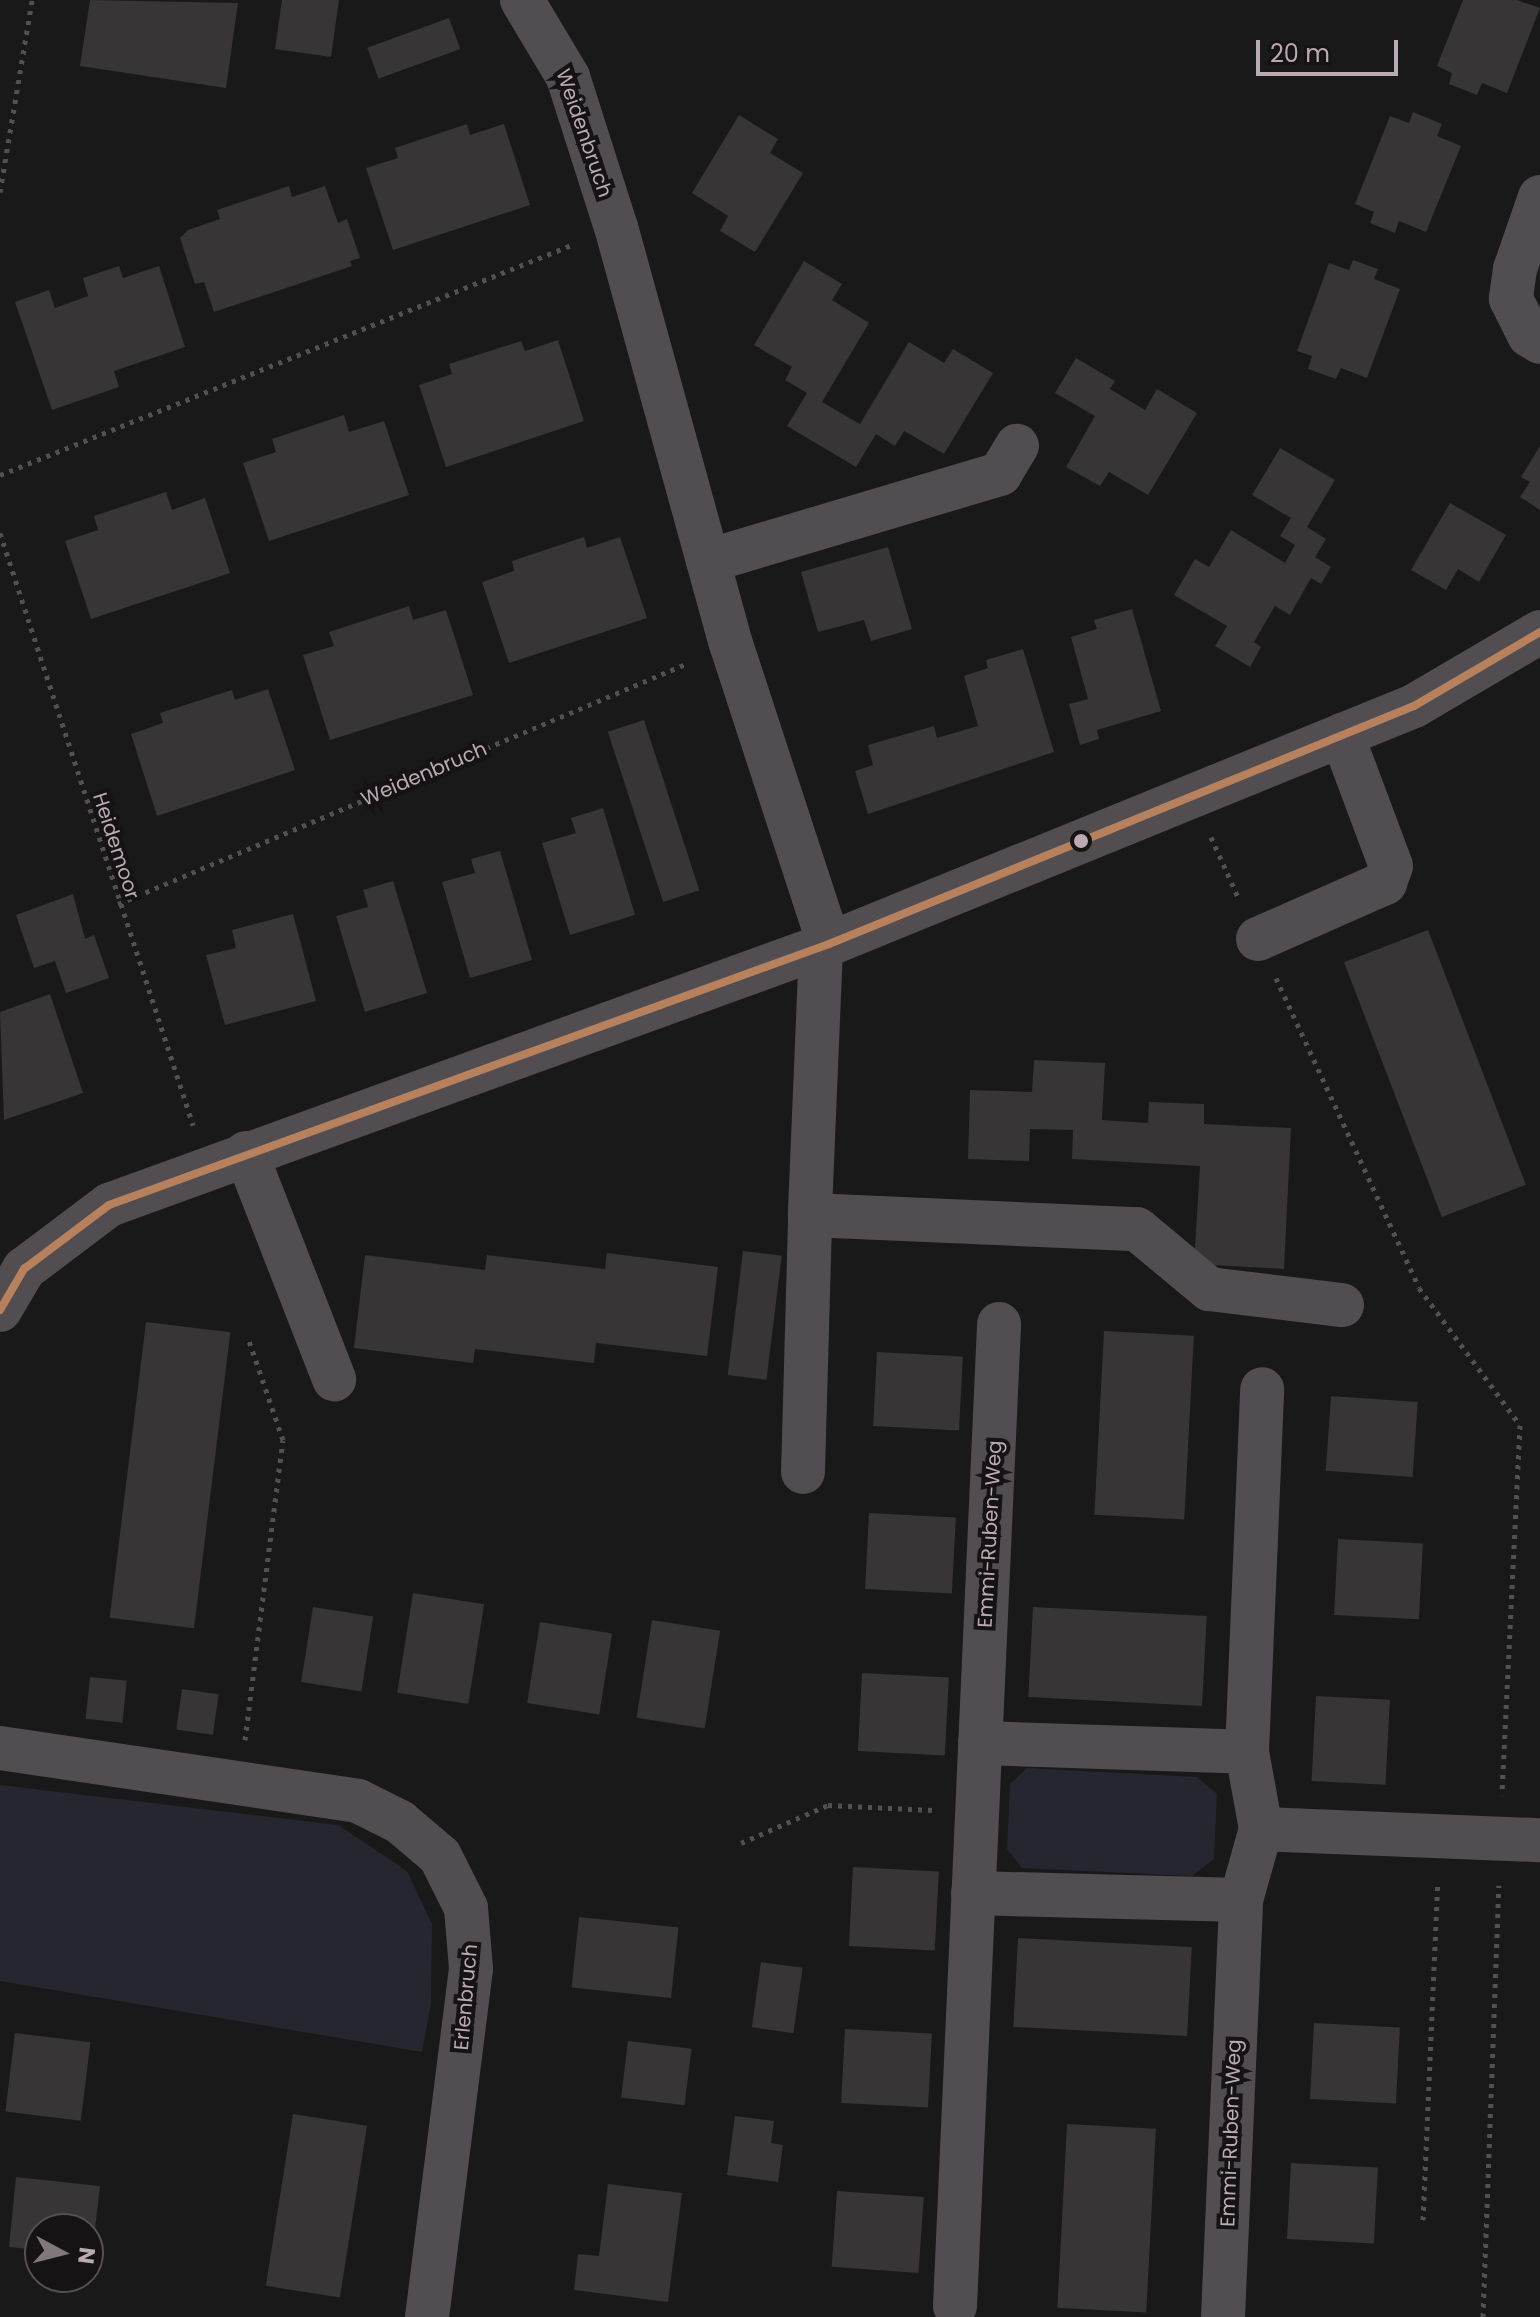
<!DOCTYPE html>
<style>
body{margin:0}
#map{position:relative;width:1540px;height:2317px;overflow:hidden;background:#191919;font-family:Poppins,sans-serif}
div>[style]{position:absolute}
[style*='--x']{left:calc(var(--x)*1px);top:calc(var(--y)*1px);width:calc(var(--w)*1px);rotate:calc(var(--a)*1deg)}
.green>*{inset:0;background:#25262f}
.building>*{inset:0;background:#373536;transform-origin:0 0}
.path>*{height:5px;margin-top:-2.5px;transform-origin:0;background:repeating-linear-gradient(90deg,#544f51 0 4px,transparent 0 10px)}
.minor>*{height:44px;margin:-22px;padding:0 22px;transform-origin:22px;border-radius:22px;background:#524d50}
.bus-1>*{height:8px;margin:-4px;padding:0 4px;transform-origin:4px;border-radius:4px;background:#b6815c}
.dots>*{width:22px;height:22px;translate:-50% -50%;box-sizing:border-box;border:4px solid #151314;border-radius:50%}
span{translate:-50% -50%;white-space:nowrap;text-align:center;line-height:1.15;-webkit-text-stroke:8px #151314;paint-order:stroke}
.street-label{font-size:20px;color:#bba9b3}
.north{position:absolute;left:24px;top:2213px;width:80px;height:80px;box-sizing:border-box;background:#151314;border:2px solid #574f54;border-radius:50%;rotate:97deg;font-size:22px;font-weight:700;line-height:32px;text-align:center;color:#bba9b3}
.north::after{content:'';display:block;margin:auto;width:28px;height:36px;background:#82777d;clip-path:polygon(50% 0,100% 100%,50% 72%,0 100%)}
.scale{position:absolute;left:1256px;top:40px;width:142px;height:36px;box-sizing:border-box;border:4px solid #bba9b3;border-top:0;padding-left:10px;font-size:24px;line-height:28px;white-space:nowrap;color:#bba9b3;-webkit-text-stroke:6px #151314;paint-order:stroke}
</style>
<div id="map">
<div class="green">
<i style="clip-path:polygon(1027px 1768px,1197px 1777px,1217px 1794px,1214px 1859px,1192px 1876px,1022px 1868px,1007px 1849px,1010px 1784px)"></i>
<i style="clip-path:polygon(0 1785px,338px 1825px,407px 1871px,432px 1924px,431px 2004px,422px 2052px,0 1981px)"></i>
</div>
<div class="building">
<i style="clip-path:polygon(90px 0,238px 3px,226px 88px,80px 66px)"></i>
<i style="clip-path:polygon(282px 0,339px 0,331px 57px,275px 49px)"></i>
<i style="clip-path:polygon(1463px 0,1517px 0,1540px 8px,1507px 93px,1482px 83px,1477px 95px,1449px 84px,1452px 73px,1437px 66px)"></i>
<i style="left:449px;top:18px;width:33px;height:87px;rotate:70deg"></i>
<i style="clip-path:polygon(1413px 112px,1442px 124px,1437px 136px,1461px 146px,1426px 232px,1399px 221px,1395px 233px,1370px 223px,1374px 212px,1355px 204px,1390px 116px,1409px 123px)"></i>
<i style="clip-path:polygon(739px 115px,778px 139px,770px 153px,803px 173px,755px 252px,720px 231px,728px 216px,692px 193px)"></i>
<i style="clip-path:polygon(467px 124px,470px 135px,504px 124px,530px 205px,393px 250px,366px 168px,398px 158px,395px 148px)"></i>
<i style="clip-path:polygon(289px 186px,292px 197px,325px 186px,338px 223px,347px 219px,360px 258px,350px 261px,352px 266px,214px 312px,204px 282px,195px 284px,180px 238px,188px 230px,220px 219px,217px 210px)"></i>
<i style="clip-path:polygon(1353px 260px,1378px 269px,1374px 279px,1400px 289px,1367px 378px,1341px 368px,1336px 379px,1308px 369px,1312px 356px,1297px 351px,1329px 263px,1349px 270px)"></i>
<i style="clip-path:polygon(804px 261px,842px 284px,832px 300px,869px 323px,822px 402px,860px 424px,909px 342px,944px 363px,953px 349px,993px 373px,944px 454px,904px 431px,895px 446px,876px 434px,856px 467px,787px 426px,807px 393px,785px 380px,792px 367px,754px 345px)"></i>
<i style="clip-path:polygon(119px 266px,123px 278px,159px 266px,185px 347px,114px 371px,119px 387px,52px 410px,15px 302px,49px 290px,55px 308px,88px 296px,83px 278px)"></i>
<i style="clip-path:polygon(558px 340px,584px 421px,446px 467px,419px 385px,452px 374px,449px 364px,521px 341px,525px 351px)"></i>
<i style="clip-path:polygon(1076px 358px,1115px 381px,1110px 389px,1145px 410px,1157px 389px,1197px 413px,1148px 495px,1109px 472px,1100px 486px,1066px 467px,1095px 416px,1055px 393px)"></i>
<i style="clip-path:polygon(344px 415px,349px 432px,384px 421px,409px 495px,269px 541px,243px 463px,276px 452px,272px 439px)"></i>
<i style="clip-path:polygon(1540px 446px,1540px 510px,1520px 497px,1530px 482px,1521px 477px)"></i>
<i style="clip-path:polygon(1280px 448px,1335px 480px,1307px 527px,1326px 539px,1315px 557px,1331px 567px,1321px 584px,1311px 578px,1290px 615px,1275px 606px,1254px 642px,1261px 647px,1250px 667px,1215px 646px,1227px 626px,1174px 595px,1195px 559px,1209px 567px,1231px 530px,1285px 563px,1295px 545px,1280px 536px,1291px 518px,1252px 495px)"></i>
<i style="clip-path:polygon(166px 492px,172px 510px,205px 498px,230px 573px,91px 619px,65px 541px,98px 530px,94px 516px)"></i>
<i style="clip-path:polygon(1450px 503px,1506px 535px,1479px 582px,1458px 569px,1446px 590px,1411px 570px)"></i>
<i style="clip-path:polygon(584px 537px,587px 548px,620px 537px,647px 618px,509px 663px,482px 582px,514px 571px,512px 561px)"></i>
<i style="clip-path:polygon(888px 547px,912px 629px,871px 641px,864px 620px,818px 632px,801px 572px)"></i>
<i style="clip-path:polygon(409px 606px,413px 620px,446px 610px,473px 695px,330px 740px,303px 655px,334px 646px,329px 632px)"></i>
<i style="clip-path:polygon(1132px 609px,1161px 711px,1097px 730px,1099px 739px,1080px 745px,1069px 704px,1088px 699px,1071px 637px,1097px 629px,1094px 620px)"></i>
<i style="clip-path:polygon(1023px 649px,1054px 752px,868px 814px,855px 771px,873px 765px,868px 745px,934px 726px,937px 738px,978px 726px,964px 676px,988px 668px,986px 660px)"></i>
<i style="clip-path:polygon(268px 689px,295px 770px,157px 816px,131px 734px,163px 723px,160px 713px,232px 690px,235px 700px)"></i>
<i style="left:644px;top:720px;width:179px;height:38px;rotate:72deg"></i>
<i style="clip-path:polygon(603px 808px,635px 915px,570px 935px,542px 843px,576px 833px,571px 818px)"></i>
<i style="clip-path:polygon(500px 851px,532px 960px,470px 978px,442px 882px,475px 873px,471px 859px)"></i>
<i style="clip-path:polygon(393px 881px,427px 993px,365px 1012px,336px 916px,368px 907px,363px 890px)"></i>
<i style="clip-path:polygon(73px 894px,85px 939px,94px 935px,109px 978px,66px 993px,55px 961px,34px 968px,16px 915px)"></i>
<i style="clip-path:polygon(293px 914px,316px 1001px,225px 1025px,206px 955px,236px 948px,232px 930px)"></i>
<i style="left:1428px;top:930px;width:273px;height:90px;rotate:69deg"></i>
<i style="clip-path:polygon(50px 994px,83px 1093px,4px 1120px,0 1012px)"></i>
<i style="clip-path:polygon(1034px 1060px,1105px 1063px,1102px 1120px,1148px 1123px,1149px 1102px,1204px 1104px,1204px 1124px,1291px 1128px,1284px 1269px,1194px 1264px,1200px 1166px,1072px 1159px,1073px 1130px,1030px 1129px,1029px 1161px,968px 1159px,970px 1090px,1032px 1092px)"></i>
<i style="left:743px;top:1251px;width:39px;height:125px;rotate:7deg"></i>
<i style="clip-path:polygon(607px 1253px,718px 1267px,707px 1356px,596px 1343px,594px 1363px,475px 1349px,473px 1363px,354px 1348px,365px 1255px,485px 1270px,487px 1255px,605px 1269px)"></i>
<i style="left:146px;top:1322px;width:85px;height:298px;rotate:7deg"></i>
<i style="left:1104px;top:1331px;width:90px;height:184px;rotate:3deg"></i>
<i style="left:877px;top:1352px;width:86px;height:74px;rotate:3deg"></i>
<i style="left:1331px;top:1396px;width:87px;height:75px;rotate:4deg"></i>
<i style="left:869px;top:1513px;width:87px;height:76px;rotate:3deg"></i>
<i style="left:1338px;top:1539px;width:85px;height:76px;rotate:3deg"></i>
<i style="left:413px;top:1593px;width:72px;height:101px;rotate:9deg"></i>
<i style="left:313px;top:1607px;width:61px;height:76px;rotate:9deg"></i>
<i style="left:1033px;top:1607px;width:174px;height:90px;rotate:3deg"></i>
<i style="left:652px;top:1620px;width:69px;height:99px;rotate:9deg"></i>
<i style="left:540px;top:1622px;width:73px;height:82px;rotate:9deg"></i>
<i style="left:862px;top:1673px;width:87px;height:78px;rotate:3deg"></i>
<i style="left:90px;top:1677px;width:37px;height:42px;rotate:6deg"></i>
<i style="left:182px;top:1689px;width:37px;height:41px;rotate:8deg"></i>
<i style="left:1316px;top:1696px;width:74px;height:85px;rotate:3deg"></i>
<i style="left:853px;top:1867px;width:86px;height:79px;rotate:3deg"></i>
<i style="left:579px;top:1917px;width:100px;height:71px;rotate:6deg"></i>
<i style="left:1018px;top:1938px;width:174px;height:89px;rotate:3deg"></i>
<i style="left:761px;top:1962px;width:42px;height:66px;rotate:8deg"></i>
<i style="left:1314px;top:2023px;width:86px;height:76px;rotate:3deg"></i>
<i style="left:845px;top:2029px;width:87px;height:74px;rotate:3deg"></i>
<i style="left:15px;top:2033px;width:76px;height:79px;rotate:7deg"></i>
<i style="left:628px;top:2041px;width:64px;height:57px;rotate:7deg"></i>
<i style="left:293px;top:2114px;width:75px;height:174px;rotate:9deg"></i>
<i style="clip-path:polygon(735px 2116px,774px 2121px,771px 2143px,783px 2145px,778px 2182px,727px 2175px)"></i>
<i style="left:1067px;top:2124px;width:89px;height:184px;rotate:3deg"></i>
<i style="left:1291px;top:2163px;width:87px;height:76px;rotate:3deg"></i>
<i style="clip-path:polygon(16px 2177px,100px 2186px,92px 2255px,88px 2229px,40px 2229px,40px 2250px,9px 2247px)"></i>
<i style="clip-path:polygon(608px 2184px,682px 2193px,668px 2302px,574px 2290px,578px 2254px,599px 2256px)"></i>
<i style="left:837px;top:2191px;width:87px;height:76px;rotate:4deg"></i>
</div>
<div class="path">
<i style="--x:0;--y:192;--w:195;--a:-80.5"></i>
<i style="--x:0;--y:475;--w:619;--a:-21.92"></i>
<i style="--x:0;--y:533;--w:623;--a:71.94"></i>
<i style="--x:1211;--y:837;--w:66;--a:65.8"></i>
<i style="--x:118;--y:904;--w:619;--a:-22.92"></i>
<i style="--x:1276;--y:978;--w:341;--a:65.2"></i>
<i style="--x:1419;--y:1288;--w:170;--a:53.6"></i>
<i style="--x:1520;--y:1425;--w:370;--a:92.8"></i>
<i style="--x:245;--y:1740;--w:302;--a:-82.8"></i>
<i style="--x:283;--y:1440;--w:108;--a:-108.9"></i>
<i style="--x:741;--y:1843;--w:95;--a:-23.6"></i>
<i style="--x:828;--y:1805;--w:104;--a:2.8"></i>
<i style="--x:1423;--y:2220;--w:338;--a:-87.5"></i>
<i style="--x:1483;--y:2317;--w:432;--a:-87.9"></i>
</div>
<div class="minor">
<i style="--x:522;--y:0;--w:90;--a:59.1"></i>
<i style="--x:568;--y:77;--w:157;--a:72.3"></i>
<i style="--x:616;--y:227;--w:433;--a:74.6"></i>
<i style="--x:731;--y:644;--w:316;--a:71.9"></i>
<i style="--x:1540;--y:197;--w:76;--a:109.1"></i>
<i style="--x:1515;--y:269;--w:30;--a:98"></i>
<i style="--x:1511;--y:299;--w:40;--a:63.4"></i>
<i style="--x:1529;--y:335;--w:13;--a:32"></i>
<i style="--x:708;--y:561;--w:305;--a:-16.6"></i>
<i style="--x:1000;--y:474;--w:33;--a:-59"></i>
<i style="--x:1258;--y:939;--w:139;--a:-23.8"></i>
<i style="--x:1385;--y:883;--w:18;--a:-71"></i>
<i style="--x:1391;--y:866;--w:140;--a:-110.5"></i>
<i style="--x:821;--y:948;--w:267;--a:92.4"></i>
<i style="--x:810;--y:1215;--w:327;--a:2.5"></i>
<i style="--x:1137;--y:1229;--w:94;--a:39.8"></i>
<i style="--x:1209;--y:1289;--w:134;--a:6.9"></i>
<i style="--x:246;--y:1153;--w:243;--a:68.7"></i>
<i style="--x:0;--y:1310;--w:48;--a:-59.7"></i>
<i style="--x:24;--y:1269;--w:106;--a:-37"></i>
<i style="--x:109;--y:1205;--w:766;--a:-19.93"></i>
<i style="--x:829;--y:944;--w:632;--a:-22.14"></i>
<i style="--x:1414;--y:706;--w:146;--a:-30.4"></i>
<i style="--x:803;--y:1472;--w:257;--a:-88.4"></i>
<i style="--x:980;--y:1743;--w:267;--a:1.9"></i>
<i style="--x:0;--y:1748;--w:362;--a:8.4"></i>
<i style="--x:358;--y:1801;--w:47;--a:26.6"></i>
<i style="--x:400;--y:1822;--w:52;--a:40.4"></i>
<i style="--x:440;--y:1856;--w:58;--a:63.4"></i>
<i style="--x:466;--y:1908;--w:61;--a:85.3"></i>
<i style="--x:471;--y:1969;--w:351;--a:97.2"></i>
<i style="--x:1261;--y:1829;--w:279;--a:2.3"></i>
<i style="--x:973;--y:1893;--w:268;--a:1.5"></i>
<i style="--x:955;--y:2306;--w:983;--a:-87.43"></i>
<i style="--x:1223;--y:2317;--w:417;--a:-87.5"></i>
<i style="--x:1241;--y:1900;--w:74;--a:-74.3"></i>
<i style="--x:1261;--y:1829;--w:78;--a:-100.3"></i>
<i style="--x:1247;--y:1752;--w:363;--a:-87.6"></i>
</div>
<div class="bus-1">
<i style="--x:0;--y:1310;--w:48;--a:-59.7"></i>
<i style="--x:24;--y:1269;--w:106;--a:-37"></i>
<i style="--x:109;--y:1205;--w:766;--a:-19.93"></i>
<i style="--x:829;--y:944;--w:632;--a:-22.14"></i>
<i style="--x:1414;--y:706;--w:146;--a:-30.4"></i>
</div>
<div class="dots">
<i style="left:1081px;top:841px;background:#bba9b3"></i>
</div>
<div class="street-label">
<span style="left:584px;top:133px;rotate:71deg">Weidenbruch</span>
<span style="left:424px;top:774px;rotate:-23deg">Weidenbruch</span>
<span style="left:116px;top:846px;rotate:72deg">Heidemoor</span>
<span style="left:990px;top:1534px;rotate:-87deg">Emmi-Ruben-Weg</span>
<span style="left:466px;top:1997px;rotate:-85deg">Erlenbruch</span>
<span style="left:1231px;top:2133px;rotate:-88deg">Emmi-Ruben-Weg</span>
</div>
<div class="north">N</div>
<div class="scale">20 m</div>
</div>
